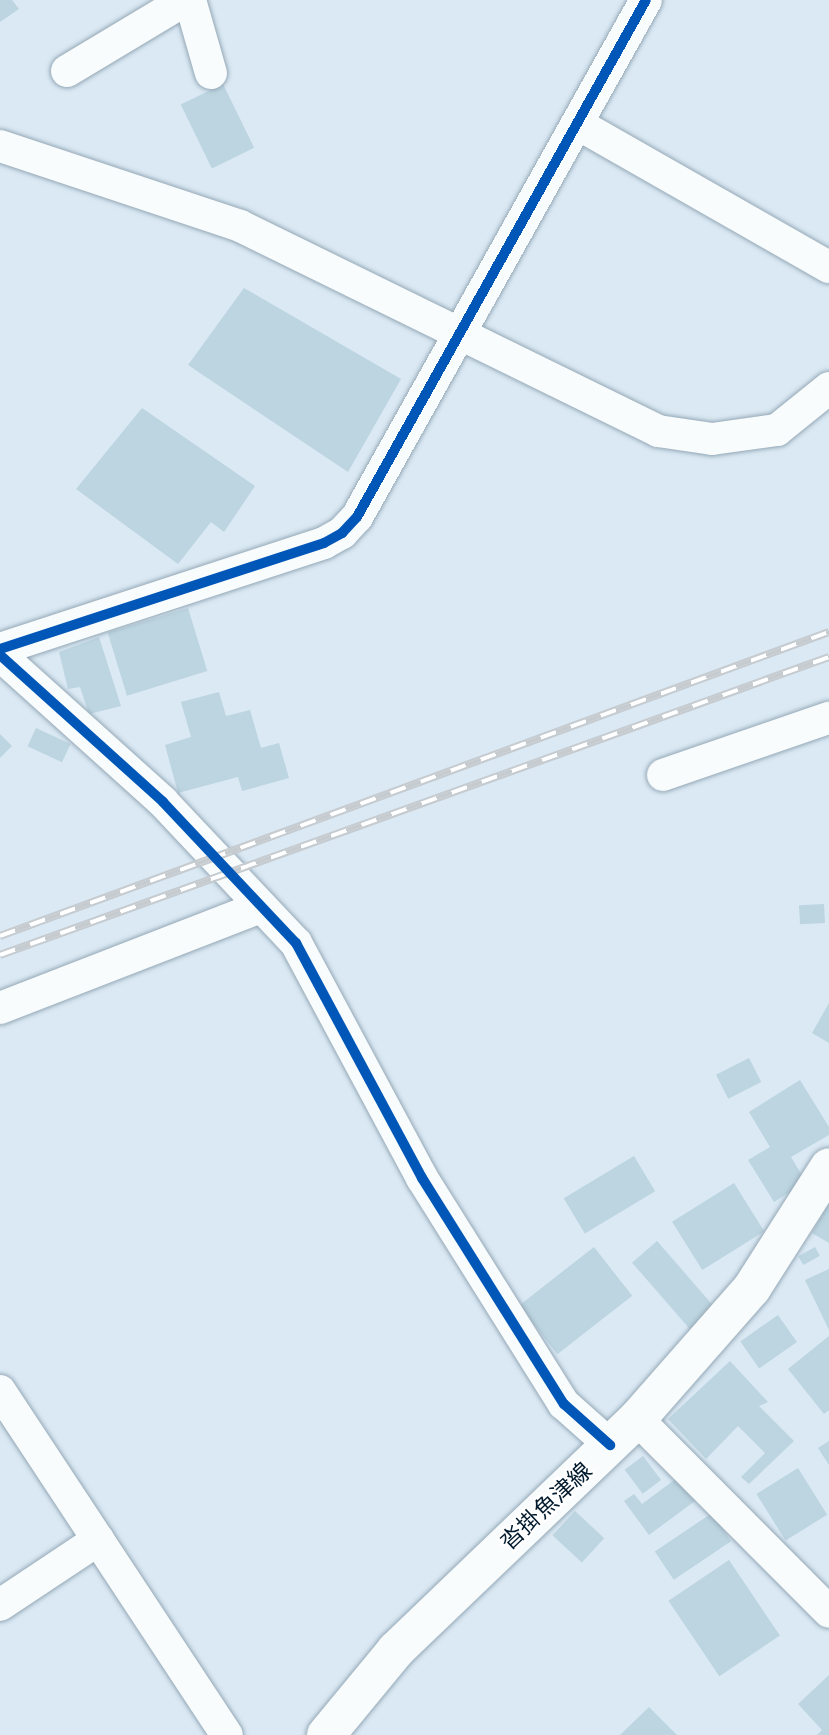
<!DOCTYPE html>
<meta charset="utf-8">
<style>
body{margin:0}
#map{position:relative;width:829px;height:1735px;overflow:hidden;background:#dae9f4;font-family:"Fira Sans","Noto Sans JP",sans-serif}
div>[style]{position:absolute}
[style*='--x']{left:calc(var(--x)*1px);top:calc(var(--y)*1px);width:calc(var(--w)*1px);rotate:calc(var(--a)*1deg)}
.building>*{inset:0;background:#bcd5e0;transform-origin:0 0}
.roads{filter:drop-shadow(0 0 2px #95a8b6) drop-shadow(0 0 2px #95a8b6)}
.minor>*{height:32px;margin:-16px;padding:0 16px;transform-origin:16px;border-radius:16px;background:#f9fcfd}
.secondary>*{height:38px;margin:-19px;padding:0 19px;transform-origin:19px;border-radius:19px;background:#f9fcfd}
.rail>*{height:8px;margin-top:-4px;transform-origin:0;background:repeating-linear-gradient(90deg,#fff 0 16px,#c6cbcf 0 32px);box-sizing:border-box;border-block:2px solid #c6cbcf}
.cycleway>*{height:10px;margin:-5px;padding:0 5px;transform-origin:5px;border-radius:5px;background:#0057b8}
span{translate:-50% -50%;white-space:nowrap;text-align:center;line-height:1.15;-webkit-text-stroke:5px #fff;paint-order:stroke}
.street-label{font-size:23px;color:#011a2d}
</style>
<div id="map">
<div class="building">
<i style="clip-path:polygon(0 0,12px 0,19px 9px,0 22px)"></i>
<i style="left:223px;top:84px;width:71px;height:47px;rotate:64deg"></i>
<i style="clip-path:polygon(244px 288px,401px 379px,348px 472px,188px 365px)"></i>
<i style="clip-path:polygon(142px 408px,255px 486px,224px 532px,211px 522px,178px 564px,76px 489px)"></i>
<i style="left:188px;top:608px;width:66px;height:84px;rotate:73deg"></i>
<i style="clip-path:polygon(99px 637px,121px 706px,89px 714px,80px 687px,68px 689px,59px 652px)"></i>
<i style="clip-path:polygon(219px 692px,226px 716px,250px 710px,261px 748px,279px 743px,289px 778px,242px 791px,238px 777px,178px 793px,165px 745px,191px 737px,181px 702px)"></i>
<i style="left:36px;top:728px;width:38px;height:20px;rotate:25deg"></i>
<i style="clip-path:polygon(0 734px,12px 746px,0 758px)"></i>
<i style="left:824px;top:904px;width:19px;height:25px;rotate:87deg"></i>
<i style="clip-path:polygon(829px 1003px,829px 1043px,812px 1033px)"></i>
<i style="left:749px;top:1058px;width:27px;height:37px;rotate:63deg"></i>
<i style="clip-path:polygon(800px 1080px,829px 1127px,829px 1135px,791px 1157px,806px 1182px,774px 1202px,748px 1160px,770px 1147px,749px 1112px)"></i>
<i style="left:634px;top:1156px;width:41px;height:82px;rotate:59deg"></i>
<i style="left:734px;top:1183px;width:57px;height:73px;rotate:58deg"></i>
<i style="clip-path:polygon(829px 1203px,829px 1243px,812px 1233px)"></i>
<i style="left:657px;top:1241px;width:88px;height:33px;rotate:49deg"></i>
<i style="left:594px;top:1247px;width:62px;height:95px;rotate:52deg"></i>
<i style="left:815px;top:1247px;width:10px;height:19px;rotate:61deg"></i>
<i style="clip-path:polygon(829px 1269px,829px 1330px,805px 1280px)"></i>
<i style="left:778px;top:1315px;width:33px;height:46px;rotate:55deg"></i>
<i style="clip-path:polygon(829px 1336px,829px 1410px,824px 1414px,788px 1369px)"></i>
<i style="clip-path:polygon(730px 1361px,768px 1402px,759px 1406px,794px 1441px,749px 1484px,741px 1477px,765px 1453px,738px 1426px,706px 1459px,668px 1419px)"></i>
<i style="clip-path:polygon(829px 1441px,829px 1465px,818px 1448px)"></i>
<i style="left:643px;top:1456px;width:30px;height:23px;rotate:53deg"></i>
<i style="left:798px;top:1468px;width:55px;height:49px;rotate:58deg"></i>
<i style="clip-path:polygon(677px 1478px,695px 1501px,649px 1535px,624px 1501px,634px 1494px,642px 1504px)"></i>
<i style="left:575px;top:1511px;width:40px;height:33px;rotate:43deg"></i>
<i style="left:712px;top:1513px;width:34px;height:69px;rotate:56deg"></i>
<i style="left:729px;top:1560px;width:91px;height:73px;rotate:56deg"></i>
<i style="clip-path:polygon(829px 1675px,829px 1735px,817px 1735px,822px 1730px,798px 1704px)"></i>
<i style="clip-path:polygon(649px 1707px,677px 1735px,620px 1735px)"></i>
</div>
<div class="roads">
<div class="minor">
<i style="--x:190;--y:0;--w:76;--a:74"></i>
<i style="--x:67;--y:71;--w:138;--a:-31"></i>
<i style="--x:578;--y:124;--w:289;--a:29.7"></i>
<i style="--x:0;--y:146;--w:253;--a:18.4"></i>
<i style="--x:240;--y:226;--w:466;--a:26.1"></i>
<i style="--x:658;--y:431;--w:55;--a:8.4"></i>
<i style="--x:712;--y:439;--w:66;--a:-7.9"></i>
<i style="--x:777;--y:430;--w:67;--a:-38.9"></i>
<i style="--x:0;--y:649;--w:341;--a:-18.1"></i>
<i style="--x:324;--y:543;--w:21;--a:-29"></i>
<i style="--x:342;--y:533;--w:22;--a:-47"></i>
<i style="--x:357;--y:517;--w:592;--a:-60.8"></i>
<i style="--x:0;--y:655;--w:219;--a:42"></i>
<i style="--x:163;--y:802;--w:194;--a:46.7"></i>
<i style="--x:296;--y:943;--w:267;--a:61.8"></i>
<i style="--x:422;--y:1178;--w:267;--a:57.9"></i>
<i style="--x:564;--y:1404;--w:62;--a:41.7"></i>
<i style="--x:663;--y:775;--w:176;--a:-19"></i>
<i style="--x:0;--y:1008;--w:280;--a:-21.2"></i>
<i style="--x:0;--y:1391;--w:412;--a:56.6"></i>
<i style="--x:637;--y:1419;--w:272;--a:45.1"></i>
<i style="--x:0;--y:1605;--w:118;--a:-33.6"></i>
</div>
<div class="secondary">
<i style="--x:326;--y:1735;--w:110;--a:-50.5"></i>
<i style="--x:396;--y:1650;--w:334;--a:-43.8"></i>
<i style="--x:637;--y:1419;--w:174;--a:-48.7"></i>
<i style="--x:752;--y:1288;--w:143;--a:-57.5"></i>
</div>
</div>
<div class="rail">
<i style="--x:0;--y:936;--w:883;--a:-20.14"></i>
<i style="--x:0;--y:955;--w:881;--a:-19.77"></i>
</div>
<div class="cycleway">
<i style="--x:0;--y:649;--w:341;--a:-18.1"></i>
<i style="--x:324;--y:543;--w:21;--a:-29"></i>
<i style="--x:342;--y:533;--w:22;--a:-47"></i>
<i style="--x:357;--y:517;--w:592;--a:-60.8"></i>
<i style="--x:0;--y:655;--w:219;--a:42"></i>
<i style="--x:163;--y:802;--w:194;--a:46.7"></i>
<i style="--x:296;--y:943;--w:267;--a:61.8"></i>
<i style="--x:422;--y:1178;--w:267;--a:57.9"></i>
<i style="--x:564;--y:1404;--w:62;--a:41.7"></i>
</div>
<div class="street-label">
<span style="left:546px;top:1506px;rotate:-43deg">沓掛魚津線</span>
</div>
</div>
